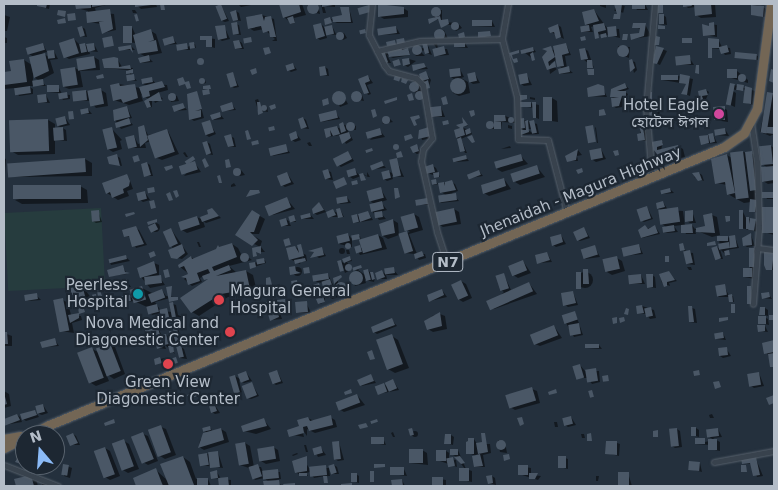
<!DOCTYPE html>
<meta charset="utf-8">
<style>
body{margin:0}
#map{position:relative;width:778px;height:490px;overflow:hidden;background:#24303d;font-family:"DejaVu Sans","Noto Sans Bengali",sans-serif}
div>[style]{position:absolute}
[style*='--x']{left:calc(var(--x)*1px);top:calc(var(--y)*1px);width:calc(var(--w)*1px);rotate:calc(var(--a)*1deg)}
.green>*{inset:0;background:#263c3e;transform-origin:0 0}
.shadow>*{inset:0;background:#0007;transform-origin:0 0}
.round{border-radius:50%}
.building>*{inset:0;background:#4a5766;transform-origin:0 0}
.roads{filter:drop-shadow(0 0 1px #56606b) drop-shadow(0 0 1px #56606b)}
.street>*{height:5px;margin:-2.5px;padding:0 2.5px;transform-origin:2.5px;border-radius:2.5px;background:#38424d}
.highway>*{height:9px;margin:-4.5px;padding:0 4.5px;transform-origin:4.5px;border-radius:4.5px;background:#736655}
.dots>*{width:14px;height:14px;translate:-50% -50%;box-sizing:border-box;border:2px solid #1d2732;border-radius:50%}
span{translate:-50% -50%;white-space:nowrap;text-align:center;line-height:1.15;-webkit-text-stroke:4.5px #1d2732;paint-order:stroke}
.shield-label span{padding:1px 4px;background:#1d2732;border:1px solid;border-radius:4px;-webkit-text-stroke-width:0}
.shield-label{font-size:14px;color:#b4bdc8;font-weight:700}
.poi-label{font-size:15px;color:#b4bdc8}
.right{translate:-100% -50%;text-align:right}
.left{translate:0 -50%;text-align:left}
.street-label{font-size:15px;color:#b4bdc8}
.frame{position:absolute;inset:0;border:5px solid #b4bdc8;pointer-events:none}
.north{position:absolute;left:15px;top:425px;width:50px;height:50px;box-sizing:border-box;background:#1d2732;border:1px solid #59636e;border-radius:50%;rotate:342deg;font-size:14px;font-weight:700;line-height:20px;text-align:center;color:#b4bdc8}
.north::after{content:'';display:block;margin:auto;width:18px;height:22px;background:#8bbaf6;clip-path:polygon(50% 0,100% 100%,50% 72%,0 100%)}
</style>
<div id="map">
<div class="green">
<i style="left:101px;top:208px;width:78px;height:97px;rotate:87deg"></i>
</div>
<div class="shadow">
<i style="clip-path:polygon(38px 4px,50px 4px,49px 9px,41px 7px)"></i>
<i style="clip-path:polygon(76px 4px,109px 4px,95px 8px,96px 12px,114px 14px,116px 30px,103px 33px,101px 24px,89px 22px,88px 11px,77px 8px)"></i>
<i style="clip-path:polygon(136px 4px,156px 4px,157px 7px,141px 9px)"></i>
<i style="clip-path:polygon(238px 4px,256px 4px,241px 7px)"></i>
<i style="clip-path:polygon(280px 4px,302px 4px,306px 15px,294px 18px,295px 23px,292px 24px,284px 17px)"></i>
<i style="clip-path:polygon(307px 4px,318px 4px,320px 14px,308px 11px)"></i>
<i style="clip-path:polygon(321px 4px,335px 4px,335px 7px,324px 6px,326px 13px,323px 13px)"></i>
<i style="clip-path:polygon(600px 4px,606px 4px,606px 8px,600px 6px)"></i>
<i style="left:616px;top:4px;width:9px;height:7px;rotate:13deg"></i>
<i style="clip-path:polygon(634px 4px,645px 4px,648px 10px,637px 10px)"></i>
<i style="clip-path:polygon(684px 4px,715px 4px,716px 17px,701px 18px,696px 15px,696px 7px,688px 8px)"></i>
<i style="clip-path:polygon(740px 4px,754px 4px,763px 7px,766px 9px,766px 17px,752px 15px,752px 5px)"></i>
<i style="clip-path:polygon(221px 5px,229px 21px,225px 22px,222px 21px)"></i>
<i style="clip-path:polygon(349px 8px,353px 23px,337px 23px,331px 20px,332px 23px,326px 24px,330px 18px,334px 21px,344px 16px)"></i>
<i style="clip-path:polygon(403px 8px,408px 11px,408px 17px,384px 19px,379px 16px)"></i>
<i style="clip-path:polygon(132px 10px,135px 10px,137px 13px,133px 13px)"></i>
<i style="clip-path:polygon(433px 10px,442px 10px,442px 22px,458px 23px,462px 28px,456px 31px,452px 25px,441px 25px,440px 20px,434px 19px)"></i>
<i style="clip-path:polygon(594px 10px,607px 28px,619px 29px,620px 38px,607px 35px,604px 38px,596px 32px,594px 26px,591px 27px,593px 32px,583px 32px,581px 28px,589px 26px,586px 24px)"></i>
<i style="clip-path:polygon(236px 11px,239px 13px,241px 21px,234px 20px)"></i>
<i style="clip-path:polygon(4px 15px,10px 17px,7px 31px,4px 31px)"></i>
<i style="clip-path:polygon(262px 15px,274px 19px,277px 41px,272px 41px,275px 39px,264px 29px,254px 31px,249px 28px)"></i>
<i style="clip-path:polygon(663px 15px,666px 17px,667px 25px,660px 24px)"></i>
<i style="clip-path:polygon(492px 21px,495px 27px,474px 26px)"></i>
<i style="clip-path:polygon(236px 24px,239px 25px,241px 35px,234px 34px)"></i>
<i style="clip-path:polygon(321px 24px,325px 28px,332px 26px,336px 34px,344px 33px,347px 38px,343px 40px,338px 35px,326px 34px,327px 38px,320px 40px,317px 38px)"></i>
<i style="clip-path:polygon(645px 24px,651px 36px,632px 39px,640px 34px,641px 29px,634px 27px)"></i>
<i style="clip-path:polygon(710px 24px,717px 25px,717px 37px,704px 35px)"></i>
<i style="clip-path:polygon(558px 25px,561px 27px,564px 39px,551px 32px)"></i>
<i style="clip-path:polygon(224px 26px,230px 39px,222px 41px,219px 39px)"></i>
<i style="clip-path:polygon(82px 27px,85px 29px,87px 37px,81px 36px)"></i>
<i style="clip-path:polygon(132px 27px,136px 36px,151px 31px,156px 34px,162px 53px,147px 56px,153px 62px,141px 63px,146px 57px,139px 53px,137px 43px,125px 42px,125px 28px)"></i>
<i style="clip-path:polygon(396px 27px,400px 34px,379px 35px)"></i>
<i style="clip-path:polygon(444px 30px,448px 39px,436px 39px,435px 31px)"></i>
<i style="clip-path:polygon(4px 37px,7px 38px,7px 43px,4px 43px)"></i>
<i style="clip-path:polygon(201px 37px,215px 39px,215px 48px,207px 46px,207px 41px)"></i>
<i style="clip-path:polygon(173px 38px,177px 44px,165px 45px)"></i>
<i style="clip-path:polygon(74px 39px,80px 45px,94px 44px,98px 52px,89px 51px,90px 54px,69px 59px,64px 56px)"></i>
<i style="clip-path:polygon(239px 41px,242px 43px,244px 49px,236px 49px)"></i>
<i style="clip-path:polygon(719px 41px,722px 47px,730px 48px,731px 54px,725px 55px,721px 49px,709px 48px)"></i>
<i style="clip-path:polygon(427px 43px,432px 55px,426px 53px,425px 50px,420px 51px,425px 56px,415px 56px,419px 53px,413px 48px,425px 48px)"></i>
<i style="clip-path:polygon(433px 43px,437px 43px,438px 49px,447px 49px,449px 55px,436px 56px,438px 50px)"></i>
<i style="clip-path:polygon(465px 43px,468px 48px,456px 47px)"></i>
<i style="clip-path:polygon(evenodd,43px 44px,47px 52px,42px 53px,49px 57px,54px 51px,58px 59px,50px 60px,54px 73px,41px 80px,46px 86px,28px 86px,33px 89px,33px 94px,19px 96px,15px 88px,4px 89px,4px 73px,12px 72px,24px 60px,32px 65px,34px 57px,29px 54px,43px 44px,33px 70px,35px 78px,40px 81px,33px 82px,33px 70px)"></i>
<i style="clip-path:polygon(195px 44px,196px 48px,190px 47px,190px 50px,179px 50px)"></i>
<i style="clip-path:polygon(566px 44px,571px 55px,565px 56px,567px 68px,573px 73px,560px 74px,563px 69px,559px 66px,557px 59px,550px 64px,557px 69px,550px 74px,547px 49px,555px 50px)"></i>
<i style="clip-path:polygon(131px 46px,135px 50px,120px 50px)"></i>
<i style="clip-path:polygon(618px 46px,630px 47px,629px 58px,619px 54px)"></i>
<i style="clip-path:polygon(656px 47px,667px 51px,660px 65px,653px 62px)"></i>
<i style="clip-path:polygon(401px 48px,409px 50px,410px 55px,393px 58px,387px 55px,391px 63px,385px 63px,384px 52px,390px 55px)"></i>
<i style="clip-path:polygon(533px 48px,536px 52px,532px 53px,534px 60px,524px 52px)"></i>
<i style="clip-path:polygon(585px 49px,588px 51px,594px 68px,583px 59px,581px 50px)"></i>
<i style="clip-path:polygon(752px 54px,758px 56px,758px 60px,736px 57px)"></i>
<i style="clip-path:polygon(94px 57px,99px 60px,100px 70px,80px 71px,83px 87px,69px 89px,64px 87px,75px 68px,79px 70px)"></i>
<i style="clip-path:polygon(689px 57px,694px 65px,677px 65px)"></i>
<i style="clip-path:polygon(409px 59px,416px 61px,408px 67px,404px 65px)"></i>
<i style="clip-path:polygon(118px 60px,122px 67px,133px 68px,131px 74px,137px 81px,128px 80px,131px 75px,127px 70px,105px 68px)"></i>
<i style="clip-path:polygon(631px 61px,635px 62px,637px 70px,634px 73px)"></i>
<i style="clip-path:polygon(293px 64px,297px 70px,291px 72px,288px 70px)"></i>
<i style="clip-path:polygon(424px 64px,428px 69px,414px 70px)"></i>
<i style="clip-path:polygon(325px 67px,328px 69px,329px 76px,321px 75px)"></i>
<i style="clip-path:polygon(460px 69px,464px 77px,461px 78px,468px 82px,470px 93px,459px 96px,453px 93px,451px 82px,457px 81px,451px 77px)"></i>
<i style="clip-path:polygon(737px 71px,748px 80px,748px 83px,728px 77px)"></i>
<i style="clip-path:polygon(426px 73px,431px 80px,428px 89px,422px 81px)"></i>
<i style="clip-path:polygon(233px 74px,239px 87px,234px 88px,231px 86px)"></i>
<i style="clip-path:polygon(475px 74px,480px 83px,473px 84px,470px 82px)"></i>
<i style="clip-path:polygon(527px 75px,532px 85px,524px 86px,521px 84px)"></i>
<i style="clip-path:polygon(368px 76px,373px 83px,367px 85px,371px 94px,368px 95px,360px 79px)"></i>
<i style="clip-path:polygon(678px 76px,693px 79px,690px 96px,683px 93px,687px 84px,662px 80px)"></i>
<i style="clip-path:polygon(151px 78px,156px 84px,167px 85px,168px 90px,157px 93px,163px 99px,155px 103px,152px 95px,152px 107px,148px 108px,149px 99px,141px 95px,143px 101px,129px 105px,114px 100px,119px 84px,140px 88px,147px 86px,143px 84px)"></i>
<i style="clip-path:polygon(200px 80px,205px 80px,206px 83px,202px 84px)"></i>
<i style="clip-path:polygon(409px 84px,422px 86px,427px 99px,419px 98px)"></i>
<i style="clip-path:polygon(625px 84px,629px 89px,624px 91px,628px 94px,622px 107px,616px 108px,613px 106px,612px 89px)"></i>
<i style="clip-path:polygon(734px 85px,755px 91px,753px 105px,744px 102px,746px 91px,739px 87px,741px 91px,731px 89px)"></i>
<i style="clip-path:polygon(58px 86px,62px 94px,70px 95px,70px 99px,63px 100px,59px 93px,49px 92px)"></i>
<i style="clip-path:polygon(602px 86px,607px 97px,589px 96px)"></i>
<i style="clip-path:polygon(101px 90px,106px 93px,108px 106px,96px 108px,90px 101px,74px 100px,86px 91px)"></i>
<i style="clip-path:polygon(706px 90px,709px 92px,704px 104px,699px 92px)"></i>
<i style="clip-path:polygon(341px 91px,348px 104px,340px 107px,334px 93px)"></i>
<i style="clip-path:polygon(733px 91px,736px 93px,735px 107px,728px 104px)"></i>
<i style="clip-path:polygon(361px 92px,364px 101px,352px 99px,351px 95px)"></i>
<i style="clip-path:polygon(169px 93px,177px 96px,179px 101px,171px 102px)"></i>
<i style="clip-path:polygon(197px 93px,204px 118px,194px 121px,191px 119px)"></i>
<i style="clip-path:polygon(768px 93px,774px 95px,774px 134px,770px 136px,760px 132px)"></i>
<i style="clip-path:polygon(46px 95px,50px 103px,39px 102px)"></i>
<i style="clip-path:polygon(530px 97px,535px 98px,535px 100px,530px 99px)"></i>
<i style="clip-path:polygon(552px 98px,557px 101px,558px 122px,545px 120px)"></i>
<i style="clip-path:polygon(258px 99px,261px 107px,267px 106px,268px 112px,262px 111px,263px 113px,259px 114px,255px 100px)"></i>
<i style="clip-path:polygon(530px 103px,539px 105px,539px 119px,534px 117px,534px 108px,520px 106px)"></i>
<i style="clip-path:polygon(182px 104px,187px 110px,175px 111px)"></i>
<i style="clip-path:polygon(232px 104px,236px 110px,223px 111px)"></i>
<i style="clip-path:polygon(650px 105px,660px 109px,658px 127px,650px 126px)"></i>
<i style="clip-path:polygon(127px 107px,132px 118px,128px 119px,133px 125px,121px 129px,115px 120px)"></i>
<i style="clip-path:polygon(441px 107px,445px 117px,431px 117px)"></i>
<i style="clip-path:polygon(724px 108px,727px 110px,728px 122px,715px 120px)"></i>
<i style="clip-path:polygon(88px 109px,92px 114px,82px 114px)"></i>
<i style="clip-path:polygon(335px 111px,340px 119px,321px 122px)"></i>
<i style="clip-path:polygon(220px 114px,224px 119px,213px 120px)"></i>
<i style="clip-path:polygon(495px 116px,505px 116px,514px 119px,515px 123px,502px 122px,501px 129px,491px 129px,489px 122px,495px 123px)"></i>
<i style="clip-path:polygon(65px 117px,70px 125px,61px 127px,66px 130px,67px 141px,55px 140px,55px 154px,18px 155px,11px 151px,48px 120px,55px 124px,55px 129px,62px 128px,58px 126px)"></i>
<i style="clip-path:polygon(303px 118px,306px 120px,309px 129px,302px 128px)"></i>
<i style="clip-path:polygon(389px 118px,393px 122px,383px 124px,382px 121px)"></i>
<i style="clip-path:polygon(evenodd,524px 120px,537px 124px,539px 134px,520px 135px,525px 131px,520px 128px,524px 120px,526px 129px,532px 129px,533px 133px,526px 129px)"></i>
<i style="clip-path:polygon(209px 121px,216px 134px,209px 137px,206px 135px)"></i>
<i style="clip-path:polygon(642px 122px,645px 124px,647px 141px,639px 140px)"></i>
<i style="clip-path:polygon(348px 123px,356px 126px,356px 130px,347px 129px,353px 140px,346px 144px,341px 135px,327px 137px,325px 130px,337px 127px,342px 130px,343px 124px,348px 127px)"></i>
<i style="clip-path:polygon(466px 123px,468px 126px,460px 127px,470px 130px,472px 134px,461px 139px,467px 153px,465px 153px,457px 137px,461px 129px,458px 126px)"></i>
<i style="clip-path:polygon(508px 125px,512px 126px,512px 129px,508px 128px)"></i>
<i style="clip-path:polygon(144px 127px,148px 135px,168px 131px,179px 154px,162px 160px,157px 158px,151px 141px,145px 143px,146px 148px,130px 148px,134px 136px,138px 144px,142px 143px)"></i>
<i style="clip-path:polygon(595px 127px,596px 128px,598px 143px,597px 143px)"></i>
<i style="clip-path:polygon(112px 129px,122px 140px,120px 141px,122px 149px,113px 152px,108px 149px)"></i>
<i style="clip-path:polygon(379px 129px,385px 137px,370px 140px)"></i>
<i style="clip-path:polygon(725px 129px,729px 136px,716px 135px)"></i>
<i style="clip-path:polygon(420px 131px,433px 138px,422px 140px)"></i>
<i style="clip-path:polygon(296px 133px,301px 140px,295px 142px,292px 140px)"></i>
<i style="clip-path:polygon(713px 134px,717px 143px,702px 144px,701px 137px)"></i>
<i style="clip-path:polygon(230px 136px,234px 138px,236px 147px,229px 147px)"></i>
<i style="clip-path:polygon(207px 142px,210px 144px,213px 155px,207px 154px)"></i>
<i style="clip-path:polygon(310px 142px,312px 146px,309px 146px,307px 143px)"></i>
<i style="clip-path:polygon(663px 142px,661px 150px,678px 146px,683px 149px,685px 157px,664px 162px,663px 168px,659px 166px,652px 143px)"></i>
<i style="clip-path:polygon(285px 146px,290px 153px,272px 156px)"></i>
<i style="clip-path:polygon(417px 146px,422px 153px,417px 154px,414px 152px)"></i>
<i style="clip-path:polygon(510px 146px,511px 148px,501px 149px)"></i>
<i style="clip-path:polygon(771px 146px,774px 148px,774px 183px,768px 184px,763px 181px,768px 168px,762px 164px)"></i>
<i style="clip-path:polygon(601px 149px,606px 159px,596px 162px,593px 160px)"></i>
<i style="clip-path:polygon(578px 150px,582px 155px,577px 156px,578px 161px,568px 161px)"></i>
<i style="clip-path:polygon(185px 152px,188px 157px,186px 157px,183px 153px)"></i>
<i style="clip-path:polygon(348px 152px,354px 161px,341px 167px,338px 165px)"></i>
<i style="clip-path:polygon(743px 152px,757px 155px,761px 193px,755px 193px,758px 213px,750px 211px,751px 202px,744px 203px,733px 197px,728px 194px,727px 185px,717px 183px,712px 160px,727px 155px,732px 158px)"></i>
<i style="clip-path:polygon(117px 156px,120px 158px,122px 166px,110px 163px)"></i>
<i style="clip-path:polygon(465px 156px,469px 161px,455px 162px)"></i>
<i style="clip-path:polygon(521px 156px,528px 164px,502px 172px,497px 169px)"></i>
<i style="clip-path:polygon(4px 158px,6px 159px,5px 174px,4px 174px)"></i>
<i style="clip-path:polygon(85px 159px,92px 163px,92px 176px,16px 177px,9px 173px)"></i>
<i style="clip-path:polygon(396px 159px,404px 177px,392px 176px,393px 179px,387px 181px,384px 179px,388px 171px,394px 174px)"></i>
<i style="clip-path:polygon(147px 163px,150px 165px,153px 176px,146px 176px)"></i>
<i style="clip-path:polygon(195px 163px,201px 172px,184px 176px)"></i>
<i style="clip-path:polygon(382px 163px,386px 168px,373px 169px)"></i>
<i style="clip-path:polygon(433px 166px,436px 168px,440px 177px,427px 173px)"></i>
<i style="clip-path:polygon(537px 167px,545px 177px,520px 185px,515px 182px)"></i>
<i style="clip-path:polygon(241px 170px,245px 175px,240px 176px,234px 171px)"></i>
<i style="clip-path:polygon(355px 170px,359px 175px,363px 174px,367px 176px,367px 172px,370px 177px,368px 177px,364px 175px,363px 181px,361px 176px,353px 179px,350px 177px)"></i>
<i style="clip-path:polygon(328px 171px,331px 172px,333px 180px,326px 179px)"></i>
<i style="clip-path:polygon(479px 171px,483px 176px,470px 178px)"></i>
<i style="clip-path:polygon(287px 173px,294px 184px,285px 187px,282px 185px)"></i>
<i style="clip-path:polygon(699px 173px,702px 175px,704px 181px,694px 177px)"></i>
<i style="clip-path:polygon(124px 175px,129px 178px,133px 189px,127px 191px,129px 196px,118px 200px,107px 193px)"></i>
<i style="clip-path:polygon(504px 179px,511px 189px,489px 196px,484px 193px)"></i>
<i style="clip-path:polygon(436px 181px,438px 184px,451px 182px,455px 184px,458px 191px,452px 193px,459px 201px,440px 203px,447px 196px,441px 192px,439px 184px,434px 185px,433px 184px)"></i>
<i style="clip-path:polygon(234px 183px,236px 186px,231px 187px,231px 185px)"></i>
<i style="clip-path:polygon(80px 186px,87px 190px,88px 203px,22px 204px,15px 200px)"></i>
<i style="clip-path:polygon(381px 189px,387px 200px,381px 202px,387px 210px,380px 212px,386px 219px,379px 220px,372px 211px,375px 204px,371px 202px)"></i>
<i style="clip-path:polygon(670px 189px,674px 193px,662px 194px)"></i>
<i style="clip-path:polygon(145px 192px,150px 200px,143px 202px,140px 200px)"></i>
<i style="clip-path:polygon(764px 193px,774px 193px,774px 199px,767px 199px)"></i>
<i style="clip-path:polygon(347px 197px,351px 203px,339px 204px)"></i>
<i style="clip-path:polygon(286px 198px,295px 209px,273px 215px,268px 212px)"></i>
<i style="clip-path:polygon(427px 199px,431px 205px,418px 205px)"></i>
<i style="clip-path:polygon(663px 202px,668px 210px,683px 211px,685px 226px,692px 225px,695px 229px,706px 227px,712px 215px,717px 217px,720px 235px,712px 237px,695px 230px,696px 234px,686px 234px,682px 225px,674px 226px,678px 232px,667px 233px,663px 232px,666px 227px,662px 224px,662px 211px,658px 208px)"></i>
<i style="clip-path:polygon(319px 203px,326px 212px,317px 215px,314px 213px)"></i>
<i style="clip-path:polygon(647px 207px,653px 219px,644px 222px,641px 220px)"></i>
<i style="clip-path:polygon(763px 208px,774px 208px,774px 235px,764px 232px)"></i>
<i style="clip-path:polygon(212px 209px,221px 218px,206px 223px,203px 221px,205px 227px,187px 233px,182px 230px,197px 217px,203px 220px)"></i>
<i style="clip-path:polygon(340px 209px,344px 217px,329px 217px,333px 211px,338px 213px)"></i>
<i style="clip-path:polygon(454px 209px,459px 212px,461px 224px,443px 227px,438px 224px)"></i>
<i style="clip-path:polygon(98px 211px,102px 222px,96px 223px,93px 221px)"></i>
<i style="clip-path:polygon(692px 211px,696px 223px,690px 223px,687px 221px)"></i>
<i style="clip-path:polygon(253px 212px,265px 219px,259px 234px,251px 234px,262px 241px,260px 247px,241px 237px)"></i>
<i style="clip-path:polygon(368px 212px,373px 220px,354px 223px,352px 217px)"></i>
<i style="clip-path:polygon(743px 212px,746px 218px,758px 222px,758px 232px,741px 228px)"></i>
<i style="clip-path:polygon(310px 214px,314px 219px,302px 219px)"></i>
<i style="clip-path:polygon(414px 214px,419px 217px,423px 230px,409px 234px,417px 254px,425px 254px,426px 258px,419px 260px,415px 254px,405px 253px,399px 235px,388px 239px,383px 236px,393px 220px,398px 223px,399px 235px,410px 232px,407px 230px)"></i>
<i style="clip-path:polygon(295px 217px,296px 222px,289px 222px,291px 226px,283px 226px,286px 219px,290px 222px)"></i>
<i class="round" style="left:150.5px;top:222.5px;width:9px;height:9px"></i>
<i style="clip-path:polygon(655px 226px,660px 234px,642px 238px,640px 231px)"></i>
<i style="clip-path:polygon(135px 228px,139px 230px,147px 245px,136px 248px,131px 237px,125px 236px)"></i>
<i style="clip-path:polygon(584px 228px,590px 238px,580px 241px,577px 239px)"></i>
<i style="clip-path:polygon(171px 229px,188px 254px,182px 259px,173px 257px)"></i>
<i style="clip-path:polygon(348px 234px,351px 238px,358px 236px,360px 236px,361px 241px,378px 235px,383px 238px,387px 249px,360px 255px,356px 248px,363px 248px,360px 239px,352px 239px,352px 247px,339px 244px)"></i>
<i style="clip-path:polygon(561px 235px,566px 244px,556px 247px,553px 245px)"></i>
<i style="clip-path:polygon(751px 235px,755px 246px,747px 247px,744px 245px)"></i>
<i style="clip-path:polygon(735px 237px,739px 248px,726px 250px,730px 255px,727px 256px,720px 249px,723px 259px,716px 259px,717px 247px,720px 249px,719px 238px)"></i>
<i style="clip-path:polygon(197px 242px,199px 242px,201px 247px,199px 247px)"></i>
<i style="clip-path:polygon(232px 244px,238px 248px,242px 256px,244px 254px,252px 260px,229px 266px,237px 273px,246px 271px,253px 275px,257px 292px,228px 297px,199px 316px,192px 312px,208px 280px,204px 276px,200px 278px,202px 282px,192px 286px,184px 279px,189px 274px,180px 267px,191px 257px,194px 259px)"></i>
<i style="clip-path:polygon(683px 244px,686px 252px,693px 253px,695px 265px,687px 264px)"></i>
<i style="clip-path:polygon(639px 245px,643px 254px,624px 256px)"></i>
<i style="clip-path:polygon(302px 246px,301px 252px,306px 255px,307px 261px,302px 262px,303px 256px,300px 264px,290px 259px,295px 247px,299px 249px)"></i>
<i style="clip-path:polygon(261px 247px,265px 252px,255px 252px)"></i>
<i style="clip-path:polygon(595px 247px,600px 257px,585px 259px)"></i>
<i style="clip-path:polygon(321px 248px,326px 256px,319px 258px,316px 256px)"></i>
<i class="round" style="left:339px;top:248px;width:6px;height:6px"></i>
<i style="clip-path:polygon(750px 249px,757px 251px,755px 279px,744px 277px,750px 269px)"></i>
<i style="clip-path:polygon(346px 250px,349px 250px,350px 254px,347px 254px)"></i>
<i style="clip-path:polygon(765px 252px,774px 252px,773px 270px,768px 270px)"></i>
<i style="clip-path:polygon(547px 253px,552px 262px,538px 263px)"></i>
<i style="clip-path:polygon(126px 257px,130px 261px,111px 265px,110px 262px)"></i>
<i style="clip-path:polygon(350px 257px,352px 261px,347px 262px,352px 269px,345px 273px,341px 261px,345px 264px,344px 259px)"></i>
<i style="clip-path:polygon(617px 258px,622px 261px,625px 271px,612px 275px,607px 272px)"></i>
<i style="clip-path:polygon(265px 260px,266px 263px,251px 268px,250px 264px)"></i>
<i style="clip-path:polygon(523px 261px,531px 273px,518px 278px,513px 275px)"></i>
<i style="clip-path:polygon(154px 263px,159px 265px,159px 276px,165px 285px,150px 288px,141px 277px)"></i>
<i class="round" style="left:292.5px;top:266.5px;width:9px;height:9px"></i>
<i style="clip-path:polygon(123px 267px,127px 274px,110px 276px)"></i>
<i style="clip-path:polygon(361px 267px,358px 270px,365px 275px,368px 270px,375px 278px,374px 282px,365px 280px,366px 283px,355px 286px,350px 275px,359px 272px,355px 270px)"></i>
<i style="clip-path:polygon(687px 267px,691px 267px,692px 270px,689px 270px)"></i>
<i style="clip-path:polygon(393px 269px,398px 275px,386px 275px,387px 279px,379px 279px,382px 272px,386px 274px)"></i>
<i class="round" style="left:577px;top:272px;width:16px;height:16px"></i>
<i style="clip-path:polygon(668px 273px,677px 281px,669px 283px,670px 286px,662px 283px,660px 274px)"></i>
<i style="clip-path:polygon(328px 274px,334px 287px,328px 289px,324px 283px,316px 282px)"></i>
<i style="clip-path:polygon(504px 275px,511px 290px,529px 283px,537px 294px,494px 309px,489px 306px,504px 292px,501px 290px)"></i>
<i style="clip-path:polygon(641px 275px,645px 284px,631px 284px)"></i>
<i style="clip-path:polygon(652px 275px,655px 277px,656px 288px,648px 287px)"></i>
<i style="clip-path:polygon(338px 277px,338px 286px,345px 284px,351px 293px,332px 299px,328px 294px,337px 291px,334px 279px)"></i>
<i style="clip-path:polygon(126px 280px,131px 287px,116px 288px)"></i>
<i style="clip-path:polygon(461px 281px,466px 284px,472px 298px,463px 302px,458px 299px)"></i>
<i style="clip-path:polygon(271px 282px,276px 293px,267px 296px,264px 294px,266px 284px)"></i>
<i style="clip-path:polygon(319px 284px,325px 297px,325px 302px,320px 304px,317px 297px)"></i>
<i style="clip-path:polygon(724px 285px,729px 296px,733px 296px,734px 302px,730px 302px,729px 297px,718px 297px)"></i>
<i style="clip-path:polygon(74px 288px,86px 291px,92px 299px,78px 297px,77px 293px,73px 294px)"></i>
<i style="clip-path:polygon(142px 288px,152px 293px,162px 290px,166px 296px,174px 297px,155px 302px,161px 311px,172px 312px,173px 304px,176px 305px,178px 315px,183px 317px,178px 318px,179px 334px,176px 334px,174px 322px,163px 322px,161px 313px,152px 315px,147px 307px,134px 301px,120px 303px,130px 297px,134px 299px)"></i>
<i style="clip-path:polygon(442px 290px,447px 297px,430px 301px)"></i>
<i style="clip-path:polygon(573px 292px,578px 305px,568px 307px,565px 305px)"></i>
<i style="clip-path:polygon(768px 293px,772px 299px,763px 298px)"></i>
<i style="clip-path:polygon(36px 295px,41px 300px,27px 301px)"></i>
<i style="clip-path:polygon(63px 300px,68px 303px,71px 315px,81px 316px,82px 320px,72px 323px,74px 333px,61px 331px)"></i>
<i style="clip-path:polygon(285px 300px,290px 314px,280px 313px,282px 319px,271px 320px,274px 301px,279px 304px)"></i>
<i style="clip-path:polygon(306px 302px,311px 313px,298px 313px)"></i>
<i style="clip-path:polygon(642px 306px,654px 310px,656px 318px,650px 319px,646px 314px,638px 313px)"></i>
<i style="clip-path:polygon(689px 307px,695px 309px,697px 323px,690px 322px)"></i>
<i style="clip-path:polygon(765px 308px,768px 310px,768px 316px,761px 314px)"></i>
<i style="clip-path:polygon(575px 312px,583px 335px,574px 337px,566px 323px)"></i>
<i style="clip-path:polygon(440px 314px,445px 316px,447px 329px,433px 332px,428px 329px,432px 316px)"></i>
<i style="clip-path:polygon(764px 317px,768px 319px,769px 325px,760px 323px)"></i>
<i style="clip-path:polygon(392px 320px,397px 326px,377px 334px,374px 332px)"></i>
<i style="clip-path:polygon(157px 326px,162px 336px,166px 335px,171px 338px,172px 332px,174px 338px,179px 338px,179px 345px,184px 349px,187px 359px,180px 358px,181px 347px,177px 345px,177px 343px,170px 345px,175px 354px,164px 344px,166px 349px,158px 348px,161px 341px,165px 343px,163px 336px,148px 337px)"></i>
<i style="clip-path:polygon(554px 326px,562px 338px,540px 346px,535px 344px)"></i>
<i style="clip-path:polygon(765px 326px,768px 332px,759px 331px)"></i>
<i style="clip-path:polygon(4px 333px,12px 336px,12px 346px,4px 346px)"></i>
<i style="clip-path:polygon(723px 333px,726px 340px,716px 339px)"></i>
<i style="clip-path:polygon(392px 336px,398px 340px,409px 368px,395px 373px,388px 369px)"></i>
<i style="clip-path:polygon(186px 339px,187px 339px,186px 344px,182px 340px)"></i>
<i style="clip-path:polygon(55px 340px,59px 346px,43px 347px)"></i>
<i style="clip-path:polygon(774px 341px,774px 368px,763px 344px)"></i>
<i style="clip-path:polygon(110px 344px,115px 347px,125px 374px,114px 379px,106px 374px,109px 381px,96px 386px,91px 383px,92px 349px,100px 353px)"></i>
<i style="clip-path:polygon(599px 345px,602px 349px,587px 348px)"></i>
<i style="clip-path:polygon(726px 348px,731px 356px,723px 358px,720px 356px)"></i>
<i style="clip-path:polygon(165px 358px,167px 360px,156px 364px,155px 360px)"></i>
<i style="clip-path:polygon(580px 365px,585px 371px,599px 371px,600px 382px,592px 384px,588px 378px,577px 378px)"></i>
<i style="clip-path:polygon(277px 371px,283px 383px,276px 385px,273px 383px)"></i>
<i style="clip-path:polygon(246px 372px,252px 381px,244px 383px,239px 380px,242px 393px,238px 395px,235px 393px,235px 376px,240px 379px)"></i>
<i style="clip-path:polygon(759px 373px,764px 386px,754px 388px,751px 386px)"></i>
<i style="clip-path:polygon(371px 376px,376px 383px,361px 386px)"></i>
<i style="clip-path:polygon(393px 380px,399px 390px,378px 394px,383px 384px,388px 387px)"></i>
<i style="clip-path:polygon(252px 384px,259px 396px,251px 399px,248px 398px)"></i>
<i style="clip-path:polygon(532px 389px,537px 391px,540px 403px,515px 410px,510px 407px)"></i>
<i style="clip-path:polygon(4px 391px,9px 394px,11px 406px,4px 408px)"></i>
<i style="clip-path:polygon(198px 391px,202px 396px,191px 398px)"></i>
<i style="clip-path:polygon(357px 395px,365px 405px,344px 412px,339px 409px)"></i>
<i style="clip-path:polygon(213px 402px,220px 413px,215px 414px,212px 412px)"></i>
<i style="clip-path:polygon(43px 405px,48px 413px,42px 415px,39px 414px)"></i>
<i style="clip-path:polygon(35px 411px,39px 417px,26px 421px,20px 417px,22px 422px,4px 425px,4px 420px,17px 415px,23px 419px)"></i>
<i style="clip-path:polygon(712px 414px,714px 418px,710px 418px,709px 415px)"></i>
<i style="clip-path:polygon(330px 417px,335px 420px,337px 427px,315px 433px,307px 429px,307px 436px,302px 429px,304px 437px,293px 435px,308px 418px,314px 421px)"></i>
<i style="clip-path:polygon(571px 417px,576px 425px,568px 427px,565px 425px)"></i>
<i style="clip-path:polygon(264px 420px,271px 429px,256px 434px,244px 431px)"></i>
<i style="clip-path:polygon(554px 422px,557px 422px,558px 427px,555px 427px)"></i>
<i style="clip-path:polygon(161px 427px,166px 429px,176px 455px,165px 459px,160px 456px)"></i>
<i style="clip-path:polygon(211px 428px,212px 432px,221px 429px,226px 432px,229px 442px,204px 450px,199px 447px,200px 440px,208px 433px,204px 431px)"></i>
<i style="clip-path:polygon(696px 428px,699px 430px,699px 437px,692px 435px)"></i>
<i style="clip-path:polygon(677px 429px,680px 431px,682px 447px,675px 448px,672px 446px,671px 430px)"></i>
<i style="clip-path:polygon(718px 429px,722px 437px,713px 438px,720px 442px,720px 451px,709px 449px,710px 445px,696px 444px,714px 440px,708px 436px)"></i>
<i class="round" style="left:412px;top:431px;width:6px;height:6px"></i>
<i style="clip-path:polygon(393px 432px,395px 437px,393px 437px,391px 433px)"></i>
<i style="clip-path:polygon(73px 434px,76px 436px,80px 445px,71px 445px)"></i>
<i style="clip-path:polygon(143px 434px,148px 436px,158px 461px,148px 465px,143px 462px)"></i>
<i style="clip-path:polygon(581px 434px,584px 434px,585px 438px,582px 438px)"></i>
<i style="clip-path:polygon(451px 435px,454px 437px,453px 445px,446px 443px)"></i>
<i style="clip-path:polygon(383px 438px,386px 445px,372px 443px)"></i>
<i style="clip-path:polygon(474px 439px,477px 444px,490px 444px,491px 453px,483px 455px,485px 467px,475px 467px,476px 456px,471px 454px)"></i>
<i style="clip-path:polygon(498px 440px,505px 442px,507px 453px,500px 452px)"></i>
<i style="clip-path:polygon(124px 441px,129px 444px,139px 469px,128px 473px,123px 470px)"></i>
<i style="clip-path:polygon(339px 442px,344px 460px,338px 461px,335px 459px)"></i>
<i style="clip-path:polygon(245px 443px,250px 446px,254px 467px,261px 467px,263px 472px,280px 472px,281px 479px,276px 480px,282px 486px,265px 486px,265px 483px,269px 482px,264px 478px,255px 480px,249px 468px,240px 465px)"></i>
<i style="clip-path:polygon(617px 443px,620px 444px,619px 456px,606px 453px)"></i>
<i style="clip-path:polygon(304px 445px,306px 445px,308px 452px,306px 452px)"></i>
<i style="clip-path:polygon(273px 447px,278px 450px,280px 461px,266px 464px,261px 461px)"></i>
<i style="clip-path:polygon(105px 448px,110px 451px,120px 476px,110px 480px,105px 477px)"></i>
<i style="clip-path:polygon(321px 448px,326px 455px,318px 457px,314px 450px)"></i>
<i style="clip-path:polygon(422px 450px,427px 453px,428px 465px,410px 463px)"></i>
<i style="clip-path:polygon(458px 450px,466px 469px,472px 471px,472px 482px,461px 480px,465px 469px,455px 456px,449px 453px,449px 459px,456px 460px,457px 467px,437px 460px,446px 451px,451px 454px)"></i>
<i style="clip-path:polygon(218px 452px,223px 468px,200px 465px,207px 454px)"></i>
<i style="clip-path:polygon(298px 454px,293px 456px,292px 455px,297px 453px)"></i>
<i style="clip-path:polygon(183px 457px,190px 462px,196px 479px,208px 479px,211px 486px,138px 486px,135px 479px,156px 470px,168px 481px)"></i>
<i style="clip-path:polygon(565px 458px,568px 459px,568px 469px,559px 467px)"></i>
<i style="clip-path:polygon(756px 459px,763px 476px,757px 477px,752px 464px,743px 463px)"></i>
<i style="clip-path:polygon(304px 460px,309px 468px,329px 468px,330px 476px,325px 476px,328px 483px,325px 482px,325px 476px,314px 478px,310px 472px,306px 473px,308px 476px,301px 476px,296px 472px)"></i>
<i style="clip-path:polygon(700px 463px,702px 472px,690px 469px)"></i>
<i style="clip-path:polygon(64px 465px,72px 468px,70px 478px,64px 476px)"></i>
<i style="clip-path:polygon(334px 465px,337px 467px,339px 474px,332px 474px)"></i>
<i style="clip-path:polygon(519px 466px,531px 468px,531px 475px,541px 476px,538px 480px,519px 474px)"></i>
<i style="clip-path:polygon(404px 469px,407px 476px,391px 474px)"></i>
<i style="clip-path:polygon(217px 472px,221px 479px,231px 480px,231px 486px,221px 486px,220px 479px,212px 478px)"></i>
<i style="clip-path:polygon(628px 473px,632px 486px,620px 486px,619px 474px)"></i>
<i style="clip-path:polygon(356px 474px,359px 476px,359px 483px,352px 481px)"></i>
<i style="clip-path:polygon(31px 476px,36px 479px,38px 486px,17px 486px,16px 480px)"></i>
<i style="clip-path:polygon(492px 476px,495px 478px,496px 485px,489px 483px)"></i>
<i style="clip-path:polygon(596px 476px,599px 476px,598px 481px,596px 481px)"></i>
<i style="clip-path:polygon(433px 478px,446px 480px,446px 486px,433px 486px)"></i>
<i style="clip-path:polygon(402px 480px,405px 486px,393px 486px,393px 481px)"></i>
<i style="clip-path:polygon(42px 484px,48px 484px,49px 486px,42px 486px)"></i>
</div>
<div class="building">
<i class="round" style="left:307px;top:2px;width:12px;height:12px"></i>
<i style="clip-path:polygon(37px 4px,47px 4px,46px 8px,37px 6px)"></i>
<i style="clip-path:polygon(75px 4px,91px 4px,91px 8px,76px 9px)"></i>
<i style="clip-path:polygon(92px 4px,105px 4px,105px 5px,92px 7px)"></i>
<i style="clip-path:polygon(135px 4px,151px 4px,151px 5px,135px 7px)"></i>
<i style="clip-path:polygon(160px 4px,164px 4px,165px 10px,161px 10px)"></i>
<i style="left:221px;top:4px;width:16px;height:6px;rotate:68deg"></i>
<i style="clip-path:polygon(279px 4px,299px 4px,301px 12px,283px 18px)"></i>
<i style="clip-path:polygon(322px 4px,332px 4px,333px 5px,322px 7px)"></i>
<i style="clip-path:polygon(378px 4px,404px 7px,404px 14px,378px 17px)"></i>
<i style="clip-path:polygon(614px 4px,622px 4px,620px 19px,613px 19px,614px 14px,617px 14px)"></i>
<i style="left:632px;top:4px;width:13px;height:5px"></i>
<i style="left:658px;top:4px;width:5px;height:9px"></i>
<i style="clip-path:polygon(683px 4px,691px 4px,692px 6px,683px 7px)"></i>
<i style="clip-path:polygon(694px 4px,711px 4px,712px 14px,695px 16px)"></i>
<i style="left:369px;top:5px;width:7px;height:12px;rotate:74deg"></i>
<i style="clip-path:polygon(751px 5px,764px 6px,763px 17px,751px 15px)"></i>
<i style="clip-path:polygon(340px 7px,349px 7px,351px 22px,333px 22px,332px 17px,342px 15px)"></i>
<i class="round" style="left:431px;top:7px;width:10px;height:10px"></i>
<i style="clip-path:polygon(110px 9px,113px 29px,102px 34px,99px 22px,104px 21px,87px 23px,86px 12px)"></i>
<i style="clip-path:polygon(594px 9px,599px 21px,585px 25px,582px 12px)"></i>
<i style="clip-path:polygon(58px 10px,66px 11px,65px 17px,57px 15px)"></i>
<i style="clip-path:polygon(236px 10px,238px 20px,233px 21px,230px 12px)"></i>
<i style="left:75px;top:13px;width:7px;height:8px;rotate:82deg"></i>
<i style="left:137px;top:14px;width:7px;height:3px;rotate:74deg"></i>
<i style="clip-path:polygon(262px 14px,264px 21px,265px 17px,271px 16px,276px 37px,270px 37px,269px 31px,263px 33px,261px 26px,248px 29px,246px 17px)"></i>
<i style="left:659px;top:14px;width:5px;height:10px"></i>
<i style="clip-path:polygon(293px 16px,295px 23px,290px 24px,287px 18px)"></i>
<i style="clip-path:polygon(440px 16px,441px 20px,448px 19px,449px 24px,441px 28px,438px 19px,429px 24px,428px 19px)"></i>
<i style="clip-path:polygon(330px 17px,332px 23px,325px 25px,324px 19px)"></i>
<i style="clip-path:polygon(65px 18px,66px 23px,58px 24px,57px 20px)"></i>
<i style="left:492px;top:20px;width:6px;height:20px;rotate:90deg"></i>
<i class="round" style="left:451px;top:22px;width:8px;height:8px"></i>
<i style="left:237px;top:22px;width:12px;height:6px;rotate:81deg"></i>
<i style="clip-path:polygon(714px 22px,715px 35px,703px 36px,702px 24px,709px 26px,709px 23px)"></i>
<i style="clip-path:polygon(321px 23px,325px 36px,316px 39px,313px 25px)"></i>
<i style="clip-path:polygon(604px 23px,606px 30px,598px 32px,599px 38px,595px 39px,593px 25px)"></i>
<i style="clip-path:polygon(633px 23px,646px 23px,644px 36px,631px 40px,630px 34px,639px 33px,640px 28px,632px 28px)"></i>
<i style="clip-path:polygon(558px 24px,561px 37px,556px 39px,554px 32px,550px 33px,548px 28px)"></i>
<i style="clip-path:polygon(225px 25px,227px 38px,218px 40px,215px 26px)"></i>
<i style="left:332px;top:25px;width:9px;height:8px;rotate:77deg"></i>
<i style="left:589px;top:25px;width:6px;height:9px;rotate:81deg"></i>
<i style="clip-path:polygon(658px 25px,665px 26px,665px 29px,658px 29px)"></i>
<i style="left:82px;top:26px;width:10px;height:5px;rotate:73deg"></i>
<i style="left:123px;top:26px;width:9px;height:17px"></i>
<i style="left:396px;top:26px;width:7px;height:19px;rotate:82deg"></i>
<i style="left:616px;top:26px;width:10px;height:9px;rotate:84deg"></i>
<i class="round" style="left:433.5px;top:28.5px;width:11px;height:11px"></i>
<i style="clip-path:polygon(151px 29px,154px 40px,148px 42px,156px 40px,158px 51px,138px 54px,133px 35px)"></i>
<i style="left:365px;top:29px;width:4px;height:6px;rotate:76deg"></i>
<i style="clip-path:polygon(490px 31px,491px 36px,478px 38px,478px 32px)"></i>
<i class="round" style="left:336px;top:32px;width:8px;height:8px"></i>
<i style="clip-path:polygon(464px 32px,465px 37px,459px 38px,458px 34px)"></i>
<i style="left:606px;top:33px;width:4px;height:6px;rotate:76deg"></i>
<i style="clip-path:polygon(623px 34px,628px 34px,627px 40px,622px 40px)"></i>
<i style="left:112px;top:36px;width:10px;height:10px;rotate:79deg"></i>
<i style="left:173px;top:36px;width:7px;height:11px;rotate:74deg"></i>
<i style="clip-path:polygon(200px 36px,212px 36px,212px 47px,206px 47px,206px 40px,200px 40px)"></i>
<i style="left:585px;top:36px;width:4px;height:5px;rotate:76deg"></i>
<i style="clip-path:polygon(656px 36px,660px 37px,659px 45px,654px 45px)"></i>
<i style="left:251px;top:37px;width:5px;height:8px;rotate:79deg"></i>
<i style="left:74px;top:38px;width:16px;height:16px;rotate:72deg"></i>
<i style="left:404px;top:38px;width:5px;height:8px;rotate:79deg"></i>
<i style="left:682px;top:38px;width:10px;height:5px"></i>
<i style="clip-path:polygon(708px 38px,719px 39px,719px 47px,727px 45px,729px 52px,721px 54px,719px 48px,712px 48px,712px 58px,708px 58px)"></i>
<i style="clip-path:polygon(239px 40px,242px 48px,235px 49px,233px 41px)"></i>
<i style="clip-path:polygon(395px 40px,396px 45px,387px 46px,386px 42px)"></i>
<i style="left:194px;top:42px;width:6px;height:5px;rotate:81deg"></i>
<i style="clip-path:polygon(427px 42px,429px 53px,425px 54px,422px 43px)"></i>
<i style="left:454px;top:42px;width:11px;height:5px"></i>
<i style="left:43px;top:43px;width:7px;height:18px;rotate:74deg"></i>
<i style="left:85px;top:43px;width:9px;height:6px;rotate:77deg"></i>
<i style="clip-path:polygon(94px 43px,95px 50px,88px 52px,86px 44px)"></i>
<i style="left:187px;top:43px;width:6px;height:11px;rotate:81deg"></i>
<i style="clip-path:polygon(566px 43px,569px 53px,562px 55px,564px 66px,557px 67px,553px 46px)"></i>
<i class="round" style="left:617px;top:45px;width:12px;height:12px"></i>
<i class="round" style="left:412px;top:45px;width:10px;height:10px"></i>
<i style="clip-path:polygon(131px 45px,133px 53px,130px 49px,119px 51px,118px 47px)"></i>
<i style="left:444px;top:46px;width:8px;height:12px;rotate:76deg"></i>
<i style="clip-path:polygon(551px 46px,555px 57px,548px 62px,549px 66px,555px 61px,556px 67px,547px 70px,542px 57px,547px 51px,542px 49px)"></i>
<i style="clip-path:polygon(656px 46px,664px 48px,657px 64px,652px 63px)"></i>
<i style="clip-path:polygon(269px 47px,271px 53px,265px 55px,263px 48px)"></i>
<i style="clip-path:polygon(401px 47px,402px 50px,408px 48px,410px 55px,389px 57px,387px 50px)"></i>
<i style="left:533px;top:47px;width:4px;height:13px;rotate:76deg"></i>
<i style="clip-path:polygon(585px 48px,588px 59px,581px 60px,579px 49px)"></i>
<i style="left:54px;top:50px;width:8px;height:7px;rotate:83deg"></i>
<i style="left:384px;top:50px;width:13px;height:4px;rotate:72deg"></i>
<i style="clip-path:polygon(519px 50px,519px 53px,512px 55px,513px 59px,517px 58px,518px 62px,514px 63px,509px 53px)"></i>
<i style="clip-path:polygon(533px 52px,535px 60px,532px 61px,530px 54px)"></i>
<i style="left:735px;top:52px;width:22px;height:6px;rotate:5deg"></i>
<i style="clip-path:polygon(45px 53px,49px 71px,34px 78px,29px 57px)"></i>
<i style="clip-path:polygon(149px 55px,150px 61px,140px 63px,138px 58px)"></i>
<i style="left:690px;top:55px;width:9px;height:15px;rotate:84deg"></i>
<i style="left:94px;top:56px;width:12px;height:18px;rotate:81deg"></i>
<i style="clip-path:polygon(114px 57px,118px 58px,119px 67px,130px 65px,131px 69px,104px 68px,102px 59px)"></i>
<i class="round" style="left:196.5px;top:57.5px;width:7px;height:7px"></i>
<i style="clip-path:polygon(409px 58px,410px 64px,403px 66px,402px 59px)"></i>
<i style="clip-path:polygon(24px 59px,27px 82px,4px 85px,4px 72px,11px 71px,9px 61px)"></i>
<i style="left:399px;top:59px;width:6px;height:7px;rotate:72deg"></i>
<i style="clip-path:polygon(632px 59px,635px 68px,630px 72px,629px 60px)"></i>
<i style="clip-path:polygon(587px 60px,592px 60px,593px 68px,587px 68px)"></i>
<i style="left:293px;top:63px;width:6px;height:8px;rotate:72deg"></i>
<i style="clip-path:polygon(424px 63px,426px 67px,413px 71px,412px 65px)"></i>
<i style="clip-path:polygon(696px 65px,699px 65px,699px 74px,695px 73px)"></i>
<i style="clip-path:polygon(325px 66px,327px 75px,320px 76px,319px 67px)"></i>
<i style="clip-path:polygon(569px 66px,570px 72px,559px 74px,558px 69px)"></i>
<i style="left:75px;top:67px;width:18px;height:15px;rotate:81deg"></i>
<i style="clip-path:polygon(256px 68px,257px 73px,252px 75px,250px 70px)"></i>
<i style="left:460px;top:68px;width:8px;height:11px;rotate:83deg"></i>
<i style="clip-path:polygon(133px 69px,133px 73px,126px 74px,126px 71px)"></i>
<i style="clip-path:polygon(587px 69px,594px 69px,594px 75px,588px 75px)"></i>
<i style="left:727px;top:69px;width:10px;height:9px"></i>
<i style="clip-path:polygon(771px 69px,774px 70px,774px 83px,769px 81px)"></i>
<i style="clip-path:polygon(426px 71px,429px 79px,421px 81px,419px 74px)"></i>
<i style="left:233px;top:72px;width:14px;height:7px;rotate:73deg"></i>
<i style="left:475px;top:72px;width:9px;height:8px;rotate:77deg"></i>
<i style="left:527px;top:73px;width:10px;height:9px;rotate:79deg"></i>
<i style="clip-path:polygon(103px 74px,104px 78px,97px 79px,96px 76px)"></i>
<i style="left:134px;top:74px;width:6px;height:8px;rotate:81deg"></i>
<i style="clip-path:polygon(680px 74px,690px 76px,687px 95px,681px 94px,686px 84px,679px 83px)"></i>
<i class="round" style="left:738px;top:74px;width:8px;height:8px"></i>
<i style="clip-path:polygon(368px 75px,370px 81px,365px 83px,369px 93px,364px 94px,358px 79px)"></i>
<i style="left:395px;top:75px;width:6px;height:5px;rotate:18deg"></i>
<i style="left:678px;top:75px;width:5px;height:17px;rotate:90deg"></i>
<i style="left:152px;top:77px;width:5px;height:11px;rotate:79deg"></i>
<i style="clip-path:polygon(183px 77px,185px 82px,189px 81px,191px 88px,187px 89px,185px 84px,179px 86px,177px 79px)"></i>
<i class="round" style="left:199px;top:78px;width:6px;height:6px"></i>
<i style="clip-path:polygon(402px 78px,408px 80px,406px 84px,401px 82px)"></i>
<i class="round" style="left:450px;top:78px;width:16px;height:16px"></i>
<i style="left:43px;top:79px;width:6px;height:11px;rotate:81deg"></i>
<i style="clip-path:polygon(428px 80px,430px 88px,426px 89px,424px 82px)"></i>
<i style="clip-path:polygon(162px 81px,165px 87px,149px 91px,150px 96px,143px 98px,139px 87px)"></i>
<i class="round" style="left:409px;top:82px;width:10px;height:10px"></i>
<i style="clip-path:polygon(119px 83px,120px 86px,135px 84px,138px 98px,123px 103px,121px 99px,113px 101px,110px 85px)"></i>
<i style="clip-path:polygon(625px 83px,627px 88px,617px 91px,626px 91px,626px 96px,622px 96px,619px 106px,612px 107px,611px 98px,619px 97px,610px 97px,611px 89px)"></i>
<i style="left:730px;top:83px;width:5px;height:22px;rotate:11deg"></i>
<i style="clip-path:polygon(598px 84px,604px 86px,605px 95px,588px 97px,587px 88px)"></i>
<i style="left:737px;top:84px;width:7px;height:6px;rotate:8deg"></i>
<i style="left:59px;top:85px;width:7px;height:12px;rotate:90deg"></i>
<i style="clip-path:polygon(210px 85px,211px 89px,203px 89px,203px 86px)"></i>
<i style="left:30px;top:86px;width:7px;height:16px;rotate:82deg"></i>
<i style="clip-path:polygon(745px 86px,752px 88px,751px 104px,743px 103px)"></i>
<i style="left:101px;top:88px;width:16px;height:14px;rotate:79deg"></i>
<i style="left:209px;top:89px;width:5px;height:7px;rotate:79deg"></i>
<i style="clip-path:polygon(706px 89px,708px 95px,702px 96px,704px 102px,700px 103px,698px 91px)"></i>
<i style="left:86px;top:90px;width:10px;height:14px;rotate:84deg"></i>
<i class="round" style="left:414.5px;top:90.5px;width:9px;height:9px"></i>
<i class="round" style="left:350.5px;top:90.5px;width:11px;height:11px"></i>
<i style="clip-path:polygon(197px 91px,202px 109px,195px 111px,201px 110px,201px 117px,189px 120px,187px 94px)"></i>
<i class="round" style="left:332px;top:91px;width:14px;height:14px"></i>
<i style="left:67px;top:92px;width:6px;height:9px;rotate:81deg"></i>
<i style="clip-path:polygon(159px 92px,162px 101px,149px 101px,151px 107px,147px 108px,144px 101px)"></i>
<i style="left:648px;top:92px;width:4px;height:9px"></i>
<i style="left:767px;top:92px;width:6px;height:41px;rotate:9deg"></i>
<i class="round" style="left:168px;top:93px;width:8px;height:8px"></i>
<i style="clip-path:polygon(412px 93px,414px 100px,409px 101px,407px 95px)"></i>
<i style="left:46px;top:94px;width:8px;height:9px;rotate:83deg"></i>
<i style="clip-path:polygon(519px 95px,527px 95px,527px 99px,518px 101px)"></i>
<i style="clip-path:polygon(446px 96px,448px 104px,443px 105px,441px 98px)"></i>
<i style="clip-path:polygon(397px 97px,397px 100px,385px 104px,384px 101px)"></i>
<i style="left:543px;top:97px;width:9px;height:24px"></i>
<i style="clip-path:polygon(328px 98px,329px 104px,323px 106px,322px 100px)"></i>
<i style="clip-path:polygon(232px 102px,234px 109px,222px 112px,220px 106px)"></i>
<i style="clip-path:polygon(257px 102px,260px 102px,263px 113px,258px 115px)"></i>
<i style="left:518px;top:102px;width:13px;height:5px"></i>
<i style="clip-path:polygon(532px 102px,536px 102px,536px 118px,533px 118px)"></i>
<i style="clip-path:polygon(183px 103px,185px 108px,174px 112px,172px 106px)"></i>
<i style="clip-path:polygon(275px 104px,276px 108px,271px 110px,269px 106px)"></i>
<i style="clip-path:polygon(648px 104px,659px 107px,659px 112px,655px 112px,655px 126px,649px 126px)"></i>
<i class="round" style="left:261px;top:105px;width:6px;height:6px"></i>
<i style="clip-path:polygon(127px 106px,130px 117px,114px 121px,113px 110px)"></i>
<i style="left:441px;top:106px;width:10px;height:12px;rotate:84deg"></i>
<i style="clip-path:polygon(725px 106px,725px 120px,714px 120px,713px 107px)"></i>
<i style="left:88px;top:108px;width:5px;height:8px;rotate:79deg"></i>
<i style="clip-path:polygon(375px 109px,377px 116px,373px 118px,371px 110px)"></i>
<i style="clip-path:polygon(604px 109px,606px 115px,599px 116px,599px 110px)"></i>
<i style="left:336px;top:110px;width:8px;height:18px;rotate:76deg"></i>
<i style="clip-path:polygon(474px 110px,475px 115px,471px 117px,469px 111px)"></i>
<i style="left:73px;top:111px;width:8px;height:5px;rotate:83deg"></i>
<i style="clip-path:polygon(220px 112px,221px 117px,212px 120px,210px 115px)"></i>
<i style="clip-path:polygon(419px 115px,420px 118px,415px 120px,417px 125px,414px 126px,410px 117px)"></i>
<i style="clip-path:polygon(494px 115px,505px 115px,506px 121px,494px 122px)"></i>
<i class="round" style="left:382px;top:116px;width:8px;height:8px"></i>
<i style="left:65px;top:116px;width:8px;height:10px;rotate:76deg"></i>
<i class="round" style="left:508px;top:117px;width:6px;height:6px"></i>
<i style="clip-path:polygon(303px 117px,307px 127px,301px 129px,298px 119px)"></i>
<i style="clip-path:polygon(462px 117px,468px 125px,463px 127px,465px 135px,456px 138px,454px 130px,460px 128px,456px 125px,463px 123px)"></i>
<i style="clip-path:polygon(129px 118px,131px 124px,116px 128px,115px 123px)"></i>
<i style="left:524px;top:118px;width:10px;height:6px;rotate:84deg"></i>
<i style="left:48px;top:119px;width:32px;height:39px;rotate:88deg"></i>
<i style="left:210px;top:120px;width:13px;height:9px;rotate:72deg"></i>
<i style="left:448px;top:120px;width:4px;height:6px;rotate:76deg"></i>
<i style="clip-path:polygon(528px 120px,529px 132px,518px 136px,518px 130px,526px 130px,525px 121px)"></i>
<i style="left:534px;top:120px;width:13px;height:5px;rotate:77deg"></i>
<i style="clip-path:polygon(642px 121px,645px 140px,638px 141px,637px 134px,641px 133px,638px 122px)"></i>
<i class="round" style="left:486px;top:121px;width:8px;height:8px"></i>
<i class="round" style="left:345.5px;top:121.5px;width:9px;height:9px"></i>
<i style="clip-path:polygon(343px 122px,346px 131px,341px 133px,339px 124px)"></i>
<i style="left:494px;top:122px;width:7px;height:7px"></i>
<i style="clip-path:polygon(144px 125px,148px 140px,140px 147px,138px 127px)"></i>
<i style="left:593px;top:125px;width:17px;height:8px;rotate:80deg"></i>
<i style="left:274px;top:126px;width:4px;height:6px;rotate:76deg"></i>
<i style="clip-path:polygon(337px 126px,340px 134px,333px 136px,330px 130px,331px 136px,326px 138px,324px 129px)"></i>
<i style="left:63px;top:127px;width:13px;height:10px;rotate:86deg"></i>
<i style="left:112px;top:127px;width:21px;height:10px;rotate:76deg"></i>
<i style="clip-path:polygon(429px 127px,431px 136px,418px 139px,419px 130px)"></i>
<i style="clip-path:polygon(767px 127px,774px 127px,774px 134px,766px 133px)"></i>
<i style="left:380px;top:128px;width:7px;height:15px;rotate:74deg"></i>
<i style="clip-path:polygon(470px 128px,471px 133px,466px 135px,465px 130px)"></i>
<i style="left:725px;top:128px;width:6px;height:11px;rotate:81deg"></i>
<i style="left:167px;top:129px;width:24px;height:21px;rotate:71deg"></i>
<i style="clip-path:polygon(248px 130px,251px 139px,247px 140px,245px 131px)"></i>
<i style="clip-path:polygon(296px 131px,298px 138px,291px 141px,289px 134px)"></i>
<i style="clip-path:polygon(349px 132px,351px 138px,342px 144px,339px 135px)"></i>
<i style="left:713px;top:133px;width:9px;height:5px;rotate:77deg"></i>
<i style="clip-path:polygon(231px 134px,234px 146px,228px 147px,224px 136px)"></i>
<i style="clip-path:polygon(411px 134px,413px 138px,405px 141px,404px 136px)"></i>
<i style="left:134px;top:135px;width:12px;height:9px;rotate:76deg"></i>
<i style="clip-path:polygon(472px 135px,475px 142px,472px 143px,467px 137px)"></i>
<i style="clip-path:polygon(708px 135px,709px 143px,701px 145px,699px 136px)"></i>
<i style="clip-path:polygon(461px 137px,465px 151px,460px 152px,457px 139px)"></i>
<i style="left:258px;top:140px;width:4px;height:7px;rotate:76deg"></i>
<i style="clip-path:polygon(662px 140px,663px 145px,657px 147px,657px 150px,678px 145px,680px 154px,659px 160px,658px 167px,651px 142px)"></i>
<i style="left:207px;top:141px;width:13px;height:5px;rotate:72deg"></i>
<i class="round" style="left:393px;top:144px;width:6px;height:6px"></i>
<i style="left:286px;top:144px;width:8px;height:18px;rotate:76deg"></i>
<i style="clip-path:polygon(417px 144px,419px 151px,413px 153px,410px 147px)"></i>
<i style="left:771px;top:145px;width:19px;height:12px;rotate:84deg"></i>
<i style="left:372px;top:148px;width:3px;height:7px;rotate:72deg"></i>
<i style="left:601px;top:148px;width:10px;height:12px;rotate:79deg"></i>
<i style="clip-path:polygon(578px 149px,576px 160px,567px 162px,565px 156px)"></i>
<i style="clip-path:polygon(618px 150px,619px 155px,615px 156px,613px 151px)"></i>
<i style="left:348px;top:151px;width:9px;height:17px;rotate:63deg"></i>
<i style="clip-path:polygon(401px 151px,403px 157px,397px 158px,396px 153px)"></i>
<i style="left:743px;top:151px;width:47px;height:13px;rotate:83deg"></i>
<i style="clip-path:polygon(752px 151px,756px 190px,750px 191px,745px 152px)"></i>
<i style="clip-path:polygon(117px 154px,120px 166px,109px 164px,107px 157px)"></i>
<i style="left:521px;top:154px;width:7px;height:28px;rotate:74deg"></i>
<i style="clip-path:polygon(727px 154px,735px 193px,727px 195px,725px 182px,715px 184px,711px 159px)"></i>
<i style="left:138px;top:155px;width:6px;height:6px;rotate:72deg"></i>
<i style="left:466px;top:155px;width:4px;height:14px;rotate:76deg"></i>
<i style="left:193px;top:156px;width:4px;height:10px;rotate:56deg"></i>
<i style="left:85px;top:158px;width:14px;height:78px;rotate:86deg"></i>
<i style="clip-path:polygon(205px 158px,209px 166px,205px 168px,202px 160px)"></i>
<i style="left:397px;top:158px;width:18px;height:8px;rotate:77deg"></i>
<i style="clip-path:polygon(229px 159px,231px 167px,226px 168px,225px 160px)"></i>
<i style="left:195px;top:161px;width:9px;height:17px;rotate:72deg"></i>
<i style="left:382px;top:161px;width:5px;height:13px;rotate:68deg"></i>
<i style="clip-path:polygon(147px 162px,151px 175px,144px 177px,141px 164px)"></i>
<i style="clip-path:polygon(433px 164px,435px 172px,426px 174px,424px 167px)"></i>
<i style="clip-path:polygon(172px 165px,173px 168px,166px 171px,164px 167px)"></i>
<i style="left:537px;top:165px;width:9px;height:28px;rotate:72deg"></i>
<i style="clip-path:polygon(774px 166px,774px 180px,762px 182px,761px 167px)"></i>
<i style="left:355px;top:168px;width:7px;height:9px;rotate:74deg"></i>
<i style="clip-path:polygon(582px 168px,583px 172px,578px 174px,576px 170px)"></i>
<i class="round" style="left:233px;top:168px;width:8px;height:8px"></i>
<i style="left:328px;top:169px;width:9px;height:6px;rotate:72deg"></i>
<i style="left:389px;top:170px;width:8px;height:8px;rotate:76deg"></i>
<i style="left:479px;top:170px;width:5px;height:13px;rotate:68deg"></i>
<i style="left:287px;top:172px;width:11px;height:11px;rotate:68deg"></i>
<i style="clip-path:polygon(439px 172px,439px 177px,434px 178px,433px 173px)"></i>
<i style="clip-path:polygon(699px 172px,702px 180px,698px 181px,692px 173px)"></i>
<i style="clip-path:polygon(363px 173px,366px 180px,361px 181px,359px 174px)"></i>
<i style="clip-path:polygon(127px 174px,130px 181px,129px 186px,123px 189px,124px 193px,112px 198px,110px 192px,106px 194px,102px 183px)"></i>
<i style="clip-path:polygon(220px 175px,222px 183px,219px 183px,217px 176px)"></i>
<i style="left:344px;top:177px;width:8px;height:12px;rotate:67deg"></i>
<i style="clip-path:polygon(504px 178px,506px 186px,483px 194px,481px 185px)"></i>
<i style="left:436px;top:179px;width:5px;height:5px;rotate:79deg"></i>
<i style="left:357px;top:180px;width:4px;height:6px;rotate:76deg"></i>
<i style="clip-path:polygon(452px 180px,456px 190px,440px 193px,438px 183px,444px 182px,445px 186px,445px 182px)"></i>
<i style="left:81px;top:185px;width:14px;height:68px;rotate:90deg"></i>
<i style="left:154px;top:187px;width:5px;height:7px;rotate:79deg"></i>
<i style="left:381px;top:187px;width:11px;height:15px;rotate:75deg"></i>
<i style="clip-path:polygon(394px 188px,398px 188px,400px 197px,395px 199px)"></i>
<i style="left:670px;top:188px;width:4px;height:10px;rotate:76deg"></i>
<i style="clip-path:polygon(177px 190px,179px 196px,176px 198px,173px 191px)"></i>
<i style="clip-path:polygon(250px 190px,259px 190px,260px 193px,246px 197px)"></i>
<i style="left:145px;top:191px;width:8px;height:9px;rotate:76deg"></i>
<i style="clip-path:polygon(170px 192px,173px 200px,169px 201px,166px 194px)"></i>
<i style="left:762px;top:192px;width:12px;height:6px"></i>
<i style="left:456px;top:193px;width:7px;height:18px;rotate:82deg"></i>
<i style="left:347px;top:196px;width:6px;height:11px;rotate:81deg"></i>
<i style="left:287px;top:197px;width:11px;height:24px;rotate:68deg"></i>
<i style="left:427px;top:198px;width:6px;height:12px;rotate:81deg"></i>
<i style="clip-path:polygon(750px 199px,757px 200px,755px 212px,749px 212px)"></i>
<i style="left:154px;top:200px;width:8px;height:5px;rotate:76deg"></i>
<i style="left:382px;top:201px;width:8px;height:13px;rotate:76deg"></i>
<i style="clip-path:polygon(663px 201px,665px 207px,657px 209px,656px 203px)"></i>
<i style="clip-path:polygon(319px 202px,324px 210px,313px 214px,312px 209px)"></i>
<i style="left:647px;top:206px;width:13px;height:11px;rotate:72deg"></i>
<i style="left:678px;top:207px;width:15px;height:20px;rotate:82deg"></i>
<i style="left:762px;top:207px;width:12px;height:26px"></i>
<i style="clip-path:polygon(212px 208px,219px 216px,202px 222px,200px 217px,208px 214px,207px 210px)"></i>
<i style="clip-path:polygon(340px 208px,343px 217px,338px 218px,336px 209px)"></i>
<i style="left:454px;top:208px;width:14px;height:20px;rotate:78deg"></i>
<i style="clip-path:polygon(333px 209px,336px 215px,328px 218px,326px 212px)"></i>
<i style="left:99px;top:210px;width:11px;height:8px;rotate:85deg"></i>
<i style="clip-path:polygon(252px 210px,260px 215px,254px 232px,250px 232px,258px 240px,252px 246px,235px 235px)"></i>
<i style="clip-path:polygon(693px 210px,693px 221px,685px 222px,685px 211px)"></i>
<i style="left:739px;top:210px;width:4px;height:19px"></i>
<i style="clip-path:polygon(368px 211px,371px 218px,360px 222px,358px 214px)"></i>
<i style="left:382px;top:211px;width:6px;height:8px;rotate:81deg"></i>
<i style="clip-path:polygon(134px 212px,135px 214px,126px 217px,125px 214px)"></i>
<i style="left:310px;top:213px;width:4px;height:10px;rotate:76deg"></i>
<i style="left:414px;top:213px;width:15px;height:14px;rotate:74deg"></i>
<i style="clip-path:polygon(712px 213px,715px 233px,696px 232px,696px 228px,705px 226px,703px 215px)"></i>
<i style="left:357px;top:214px;width:8px;height:6px;rotate:76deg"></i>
<i style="left:294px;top:215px;width:6px;height:6px;rotate:72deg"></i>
<i style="left:197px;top:216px;width:9px;height:20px;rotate:72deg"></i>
<i style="clip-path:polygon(725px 216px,730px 216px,730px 221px,726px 222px)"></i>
<i style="left:746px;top:217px;width:3px;height:12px"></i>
<i style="left:286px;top:218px;width:7px;height:7px;rotate:74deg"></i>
<i style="left:750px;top:218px;width:6px;height:12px;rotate:9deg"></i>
<i style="clip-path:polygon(157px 219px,157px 222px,148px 225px,147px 222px)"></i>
<i style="clip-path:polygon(393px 219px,395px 233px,382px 236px,379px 224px)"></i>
<i style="left:155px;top:223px;width:7px;height:8px;rotate:63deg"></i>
<i style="clip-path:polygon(692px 224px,693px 233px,681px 233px,681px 225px)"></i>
<i style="clip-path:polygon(645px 225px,648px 229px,655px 225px,658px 233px,641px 238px,638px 230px)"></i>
<i style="left:674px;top:225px;width:6px;height:12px;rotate:81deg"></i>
<i style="clip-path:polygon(136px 226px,144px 244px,132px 247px,129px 236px,124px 237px,122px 230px)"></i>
<i style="left:584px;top:227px;width:10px;height:12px;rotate:66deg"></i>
<i style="left:171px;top:228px;width:17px;height:9px;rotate:66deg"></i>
<i style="left:407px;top:231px;width:21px;height:9px;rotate:73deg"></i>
<i style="left:348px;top:233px;width:8px;height:12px;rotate:76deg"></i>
<i style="clip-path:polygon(751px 233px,752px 245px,743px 246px,742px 238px)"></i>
<i style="left:359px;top:234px;width:5px;height:8px;rotate:79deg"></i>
<i style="left:378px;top:234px;width:14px;height:20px;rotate:73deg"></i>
<i style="clip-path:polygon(561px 234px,563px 242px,552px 246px,550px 237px)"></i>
<i style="clip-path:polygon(735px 235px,737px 247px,730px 248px,729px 236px)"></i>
<i style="left:728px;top:236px;width:5px;height:11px;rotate:90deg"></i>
<i style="left:289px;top:238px;width:7px;height:6px;rotate:74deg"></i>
<i style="clip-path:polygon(715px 241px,716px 245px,707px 246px,707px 243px)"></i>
<i style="left:729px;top:242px;width:6px;height:11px;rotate:81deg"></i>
<i class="round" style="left:345px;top:243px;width:6px;height:6px"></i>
<i style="clip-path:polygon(232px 243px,237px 257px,212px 267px,214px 271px,229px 265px,231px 270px,216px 276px,246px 270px,250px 289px,221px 294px,191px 313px,180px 298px,208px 279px,204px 280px,202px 276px,210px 273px,208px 269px,197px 273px,200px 281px,188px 285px,186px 278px,181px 277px,188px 274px,184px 266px,179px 268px,178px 265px,191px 256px,192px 259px,216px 249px,218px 245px,219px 247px)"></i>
<i style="clip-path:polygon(683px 243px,685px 250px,680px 251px,679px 244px)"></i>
<i style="clip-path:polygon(182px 244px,185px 253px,177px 259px,171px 258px,168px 250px)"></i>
<i style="clip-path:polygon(301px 244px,304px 256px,289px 260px,286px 248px,295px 246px,299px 253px,297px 245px)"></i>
<i style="left:639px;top:244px;width:9px;height:18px;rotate:77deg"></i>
<i style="left:360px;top:245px;width:7px;height:6px;rotate:74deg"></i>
<i style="left:595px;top:245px;width:10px;height:15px;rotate:73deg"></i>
<i style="clip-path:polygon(261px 246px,261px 254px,256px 252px,257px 256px,253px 257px,252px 248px)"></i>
<i style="left:717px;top:246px;width:13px;height:6px;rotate:72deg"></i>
<i style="clip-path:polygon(322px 247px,324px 255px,310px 258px,314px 252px,308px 251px)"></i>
<i style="clip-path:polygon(749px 248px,754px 248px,755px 267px,749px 267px)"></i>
<i style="left:690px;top:250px;width:13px;height:7px;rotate:77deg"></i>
<i style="left:729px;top:250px;width:5px;height:5px;rotate:79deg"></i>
<i style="left:154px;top:251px;width:5px;height:6px;rotate:68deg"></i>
<i style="clip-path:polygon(422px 251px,424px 256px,415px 259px,414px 254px)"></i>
<i style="clip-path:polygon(764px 251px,774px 251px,772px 270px,766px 270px,764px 265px)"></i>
<i style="clip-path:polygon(547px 252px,550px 260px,537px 264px,535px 255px)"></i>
<i class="round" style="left:239.5px;top:252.5px;width:9px;height:9px"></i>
<i style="left:126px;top:255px;width:4px;height:18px;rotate:76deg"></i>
<i style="clip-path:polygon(350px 256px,351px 260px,344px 263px,342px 259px)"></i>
<i style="left:617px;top:256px;width:13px;height:15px;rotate:77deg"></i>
<i style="left:665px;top:256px;width:4px;height:6px"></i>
<i style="left:264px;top:258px;width:5px;height:8px;rotate:79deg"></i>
<i style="clip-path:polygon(305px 258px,306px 261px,295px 264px,294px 260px)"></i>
<i style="left:341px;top:260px;width:11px;height:4px;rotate:75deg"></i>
<i style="left:523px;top:260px;width:11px;height:16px;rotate:68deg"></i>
<i style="clip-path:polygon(154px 261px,157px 273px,140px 278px,137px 268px)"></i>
<i style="clip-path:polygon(255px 262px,256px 267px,250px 269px,249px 263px)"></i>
<i class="round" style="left:344.5px;top:263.5px;width:7px;height:7px"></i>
<i style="clip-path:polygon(123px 265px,125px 272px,130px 273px,109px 277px,107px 270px)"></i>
<i style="left:361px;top:265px;width:3px;height:9px;rotate:72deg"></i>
<i style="clip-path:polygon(295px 266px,296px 271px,301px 273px,290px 275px,289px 267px)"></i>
<i style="left:309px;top:267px;width:6px;height:6px;rotate:81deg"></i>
<i style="left:394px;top:267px;width:6px;height:10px;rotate:81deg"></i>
<i style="left:743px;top:268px;width:9px;height:9px"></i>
<i style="left:168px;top:269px;width:8px;height:5px;rotate:76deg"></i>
<i style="left:368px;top:269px;width:11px;height:5px;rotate:75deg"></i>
<i style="clip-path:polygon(583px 269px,588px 269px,589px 284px,583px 284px)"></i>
<i style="clip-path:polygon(382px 270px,385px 277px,377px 280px,375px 273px)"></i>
<i class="round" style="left:349px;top:271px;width:14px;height:14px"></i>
<i style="clip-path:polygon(669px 271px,675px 280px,667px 282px,667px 286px,664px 287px,659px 274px)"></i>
<i style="clip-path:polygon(370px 272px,373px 272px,375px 279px,372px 280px)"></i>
<i style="left:576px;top:272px;width:5px;height:17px"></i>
<i style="left:328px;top:273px;width:6px;height:16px;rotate:81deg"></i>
<i style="left:504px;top:273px;width:16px;height:9px;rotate:72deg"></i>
<i style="left:641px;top:274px;width:9px;height:13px;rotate:84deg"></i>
<i style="clip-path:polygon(646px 274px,653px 274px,653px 287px,647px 288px)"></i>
<i style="left:161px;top:275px;width:8px;height:17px;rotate:83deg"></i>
<i style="clip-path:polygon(341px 275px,342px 277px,334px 284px,333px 278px)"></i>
<i style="clip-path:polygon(270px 277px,274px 292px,263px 295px,261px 289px,266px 287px,266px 278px)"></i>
<i style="left:127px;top:279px;width:7px;height:14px;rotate:82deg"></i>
<i style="left:330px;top:279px;width:6px;height:9px;rotate:72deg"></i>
<i style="left:297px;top:280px;width:6px;height:6px;rotate:81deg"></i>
<i style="left:461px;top:280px;width:17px;height:11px;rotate:65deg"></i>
<i class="round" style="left:335px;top:282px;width:12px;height:12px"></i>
<i style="left:529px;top:282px;width:10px;height:47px;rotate:66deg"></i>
<i style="left:319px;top:283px;width:13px;height:8px;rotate:72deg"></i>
<i style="left:725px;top:284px;width:11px;height:10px;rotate:80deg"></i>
<i style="left:142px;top:286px;width:14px;height:13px;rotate:73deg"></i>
<i style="clip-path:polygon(172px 286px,171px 297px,178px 297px,178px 300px,169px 302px,166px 287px)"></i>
<i style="left:747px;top:286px;width:4px;height:18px"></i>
<i style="clip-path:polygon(75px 287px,75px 289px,83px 288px,85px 296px,77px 298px,76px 293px,72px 295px,70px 288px)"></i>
<i style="left:162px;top:289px;width:9px;height:15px;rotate:69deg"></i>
<i style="clip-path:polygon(442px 289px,444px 295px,429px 302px,427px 295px)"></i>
<i style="clip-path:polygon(97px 290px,100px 290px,102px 296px,98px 297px)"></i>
<i style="clip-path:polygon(335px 290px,336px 295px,328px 298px,326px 293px)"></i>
<i style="clip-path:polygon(573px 291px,576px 303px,563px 306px,561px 293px)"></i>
<i style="clip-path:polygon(769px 292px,770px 297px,762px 299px,761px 293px)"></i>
<i style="left:37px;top:293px;width:6px;height:13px;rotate:81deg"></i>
<i style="left:96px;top:294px;width:6px;height:4px;rotate:81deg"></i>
<i style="clip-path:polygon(732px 294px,733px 302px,729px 302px,728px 295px)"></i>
<i style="left:130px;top:295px;width:6px;height:13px;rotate:81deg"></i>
<i style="clip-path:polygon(323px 296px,325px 302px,318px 304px,316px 299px)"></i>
<i style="left:63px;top:298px;width:33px;height:10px;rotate:79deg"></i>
<i style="clip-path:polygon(274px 299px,279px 317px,270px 321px,265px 303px)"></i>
<i style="left:285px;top:299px;width:14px;height:8px;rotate:82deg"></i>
<i style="left:307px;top:301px;width:11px;height:12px;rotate:85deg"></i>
<i style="left:173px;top:302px;width:15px;height:4px;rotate:79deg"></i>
<i style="left:157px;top:304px;width:8px;height:11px;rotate:76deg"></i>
<i style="left:731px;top:304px;width:4px;height:9px"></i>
<i style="clip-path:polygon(642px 305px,644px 313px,637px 314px,636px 306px)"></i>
<i style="clip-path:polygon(83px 306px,85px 312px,79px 314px,78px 307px)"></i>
<i style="clip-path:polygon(688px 306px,692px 306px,694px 322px,689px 322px)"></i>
<i style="left:651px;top:307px;width:9px;height:7px;rotate:77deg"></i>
<i style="clip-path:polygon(760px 307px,765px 307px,765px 315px,759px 315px)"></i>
<i style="left:167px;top:308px;width:13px;height:8px;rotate:77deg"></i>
<i style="clip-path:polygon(626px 308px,629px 309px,628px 315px,624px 314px)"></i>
<i style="left:575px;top:311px;width:9px;height:14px;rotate:72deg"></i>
<i style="clip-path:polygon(440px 312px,442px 326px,427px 330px,424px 321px)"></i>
<i style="clip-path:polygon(79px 313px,79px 318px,70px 323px,68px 315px)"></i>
<i style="left:769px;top:315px;width:5px;height:5px"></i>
<i style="left:758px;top:316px;width:8px;height:8px"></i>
<i style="clip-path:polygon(617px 317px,617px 323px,613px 324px,612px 318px)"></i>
<i style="clip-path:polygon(624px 317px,625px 321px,620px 323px,619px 318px)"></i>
<i style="clip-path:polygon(728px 317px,728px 320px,719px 322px,719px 318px)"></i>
<i style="left:177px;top:318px;width:8px;height:5px;rotate:76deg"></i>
<i style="clip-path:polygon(392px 318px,395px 325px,373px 333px,371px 327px)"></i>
<i style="left:579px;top:323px;width:11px;height:11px;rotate:80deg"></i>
<i style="left:157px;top:325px;width:10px;height:13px;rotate:73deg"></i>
<i style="left:554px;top:325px;width:11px;height:26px;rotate:68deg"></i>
<i style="clip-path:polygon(757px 325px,765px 325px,765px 331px,758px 332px)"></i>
<i style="left:177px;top:327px;width:7px;height:4px;rotate:82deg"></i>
<i style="left:169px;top:331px;width:4px;height:13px"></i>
<i style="clip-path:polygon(4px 332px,7px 332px,8px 344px,4px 344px)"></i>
<i style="left:723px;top:332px;width:6px;height:9px;rotate:81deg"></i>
<i style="clip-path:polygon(166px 334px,169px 344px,164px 345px,162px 335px)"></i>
<i style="left:392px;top:334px;width:32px;height:17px;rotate:70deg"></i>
<i style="clip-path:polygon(178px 336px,180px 345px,176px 345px,174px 337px)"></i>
<i class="round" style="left:180px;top:338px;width:6px;height:6px"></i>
<i style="clip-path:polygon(55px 338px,57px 345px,42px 348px,40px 342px)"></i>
<i style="clip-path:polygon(161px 340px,163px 347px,157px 349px,155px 341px)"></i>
<i style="clip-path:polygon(774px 340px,774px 352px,764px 354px,762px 343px)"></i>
<i style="left:110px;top:343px;width:30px;height:15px;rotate:69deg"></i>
<i style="left:585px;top:344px;width:14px;height:4px"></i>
<i style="clip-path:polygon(173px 345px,174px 352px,170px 353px,168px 346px)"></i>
<i style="left:181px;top:345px;width:12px;height:5px;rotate:76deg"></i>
<i style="left:92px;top:347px;width:33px;height:16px;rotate:69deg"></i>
<i style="left:727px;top:347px;width:8px;height:9px;rotate:83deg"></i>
<i style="clip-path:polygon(372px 350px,375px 359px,370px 360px,367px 352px)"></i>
<i style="clip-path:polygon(774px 353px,774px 367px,770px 367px,768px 354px)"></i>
<i style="clip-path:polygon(160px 357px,162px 363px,155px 365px,154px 359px)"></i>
<i style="left:176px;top:357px;width:6px;height:4px;rotate:72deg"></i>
<i style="left:580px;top:364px;width:14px;height:8px;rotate:73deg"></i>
<i style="left:596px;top:368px;width:13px;height:11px;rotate:81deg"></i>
<i style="left:277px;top:370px;width:12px;height:9px;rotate:70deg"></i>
<i style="left:699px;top:370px;width:5px;height:6px;rotate:79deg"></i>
<i style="left:246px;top:371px;width:9px;height:9px;rotate:69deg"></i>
<i style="left:759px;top:372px;width:13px;height:12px;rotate:81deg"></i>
<i style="clip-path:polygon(371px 374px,374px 381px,360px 386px,357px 380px)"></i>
<i style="left:235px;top:375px;width:18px;height:6px;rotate:74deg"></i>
<i style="left:608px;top:375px;width:6px;height:6px;rotate:81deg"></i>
<i style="left:393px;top:379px;width:10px;height:9px;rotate:66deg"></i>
<i style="clip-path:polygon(719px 381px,721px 387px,715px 389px,713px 382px)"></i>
<i style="left:252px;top:382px;width:14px;height:11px;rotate:69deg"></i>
<i style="left:384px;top:383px;width:9px;height:10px;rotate:69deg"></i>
<i style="left:532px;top:387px;width:14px;height:28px;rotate:73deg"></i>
<i style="clip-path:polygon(351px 389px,352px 393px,345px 395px,344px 392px)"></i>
<i style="clip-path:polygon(556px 389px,557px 393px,549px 395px,548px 392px)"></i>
<i style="clip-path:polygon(198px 390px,200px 395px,190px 399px,187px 395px)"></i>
<i style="left:592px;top:390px;width:7px;height:4px;rotate:74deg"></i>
<i style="clip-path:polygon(4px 393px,7px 404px,4px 405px)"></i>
<i style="left:357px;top:394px;width:9px;height:23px;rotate:69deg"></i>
<i style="clip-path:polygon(774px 395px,774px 403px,769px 405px,766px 398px)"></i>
<i style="clip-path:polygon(213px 400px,217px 411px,211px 413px,208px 402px)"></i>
<i style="left:43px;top:404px;width:8px;height:8px;rotate:76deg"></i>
<i style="clip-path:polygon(35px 410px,37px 415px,22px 420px,20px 414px)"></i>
<i style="clip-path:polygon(17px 414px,20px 420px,4px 426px,4px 419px)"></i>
<i style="clip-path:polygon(331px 415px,333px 425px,309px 431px,307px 426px,303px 427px,304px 433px,289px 437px,287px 430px,299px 426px,297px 420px,308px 417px,310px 421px)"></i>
<i style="left:571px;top:416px;width:8px;height:9px;rotate:76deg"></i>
<i style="clip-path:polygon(522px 417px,524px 424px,520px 426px,517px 418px)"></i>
<i style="clip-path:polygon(264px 418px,267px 426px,243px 432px,241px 426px)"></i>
<i style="clip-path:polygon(114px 419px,115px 423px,105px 426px,104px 423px)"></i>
<i style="left:377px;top:419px;width:3px;height:7px;rotate:72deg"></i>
<i style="clip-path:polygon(366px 423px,368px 427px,360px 429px,358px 425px)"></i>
<i style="left:161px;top:425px;width:29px;height:14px;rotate:70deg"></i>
<i style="left:210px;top:426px;width:4px;height:8px;rotate:76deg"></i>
<i style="left:691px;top:427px;width:5px;height:9px"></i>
<i style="clip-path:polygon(221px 428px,224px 440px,198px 448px,203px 433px)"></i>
<i style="left:412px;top:428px;width:7px;height:4px;rotate:74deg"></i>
<i style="left:677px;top:428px;width:18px;height:8px;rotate:84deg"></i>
<i style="left:718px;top:428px;width:8px;height:12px;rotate:83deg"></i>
<i style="clip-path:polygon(658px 430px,658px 437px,653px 437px,653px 431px)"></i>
<i style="left:143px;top:432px;width:29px;height:13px;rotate:68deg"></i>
<i style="clip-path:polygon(73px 433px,78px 443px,70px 446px,66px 436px)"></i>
<i style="clip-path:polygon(481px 433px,485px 433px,488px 452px,478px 454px,476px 443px,482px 442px)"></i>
<i style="clip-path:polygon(591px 433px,592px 441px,587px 441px,587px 434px)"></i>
<i style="clip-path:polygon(445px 434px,451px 434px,451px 444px,444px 444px)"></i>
<i style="left:371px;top:437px;width:13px;height:7px"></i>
<i style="left:468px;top:438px;width:6px;height:16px"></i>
<i style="left:695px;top:438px;width:10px;height:6px"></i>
<i style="left:124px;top:439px;width:29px;height:13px;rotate:70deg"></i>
<i style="left:708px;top:439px;width:9px;height:11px"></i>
<i class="round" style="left:496px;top:440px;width:10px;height:10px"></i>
<i style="left:339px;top:441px;width:18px;height:7px;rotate:84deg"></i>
<i style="clip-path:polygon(468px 441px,469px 454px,466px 454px,466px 442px)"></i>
<i style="clip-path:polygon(606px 441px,617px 441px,617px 455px,605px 454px)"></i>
<i style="left:245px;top:442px;width:22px;height:10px;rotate:80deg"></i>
<i style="left:274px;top:446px;width:13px;height:17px;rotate:81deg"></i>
<i style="left:321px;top:446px;width:7px;height:9px;rotate:74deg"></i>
<i style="left:105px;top:447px;width:29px;height:12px;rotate:70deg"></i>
<i style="left:423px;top:449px;width:14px;height:14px;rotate:90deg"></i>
<i style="left:450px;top:449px;width:8px;height:6px"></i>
<i style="left:436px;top:450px;width:10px;height:11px"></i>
<i style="left:218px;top:451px;width:16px;height:10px;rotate:83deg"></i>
<i style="left:207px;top:453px;width:12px;height:9px;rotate:81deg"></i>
<i style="clip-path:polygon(480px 454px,483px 466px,474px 467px,472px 456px)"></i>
<i style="clip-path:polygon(509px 454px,510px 459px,504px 461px,503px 455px)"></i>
<i style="clip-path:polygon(183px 456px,194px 485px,169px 486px,160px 464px)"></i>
<i style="clip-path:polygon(307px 456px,307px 471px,295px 473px,292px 461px)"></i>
<i style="clip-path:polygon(460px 456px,465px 463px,461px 464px,454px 457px)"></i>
<i style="left:566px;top:456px;width:12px;height:8px;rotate:90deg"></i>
<i style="clip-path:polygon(18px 457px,23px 459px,21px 464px,15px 462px)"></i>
<i style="left:453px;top:457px;width:9px;height:7px;rotate:77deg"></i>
<i style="clip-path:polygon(756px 457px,760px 475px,753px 476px,750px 463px,742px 464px,741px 458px)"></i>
<i style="left:689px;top:461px;width:11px;height:9px;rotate:5deg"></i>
<i style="left:63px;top:464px;width:6px;height:11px;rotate:9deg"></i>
<i style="left:258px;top:464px;width:13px;height:10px;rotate:72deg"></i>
<i style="left:334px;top:464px;width:9px;height:6px;rotate:72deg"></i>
<i style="clip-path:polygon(374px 464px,385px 464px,385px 467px,374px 468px)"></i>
<i style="left:326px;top:465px;width:10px;height:17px;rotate:84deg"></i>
<i style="left:518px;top:465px;width:10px;height:10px"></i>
<i style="clip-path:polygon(741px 465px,746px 465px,747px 472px,741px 472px)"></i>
<i style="left:404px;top:467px;width:8px;height:14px;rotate:90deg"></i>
<i style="clip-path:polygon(156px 468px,163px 486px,136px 486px,133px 478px)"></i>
<i style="left:459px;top:468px;width:10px;height:13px"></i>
<i style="left:278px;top:469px;width:9px;height:16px;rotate:84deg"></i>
<i style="clip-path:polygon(217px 470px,218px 478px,211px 479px,210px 472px)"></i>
<i style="left:370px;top:471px;width:4px;height:11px"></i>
<i style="left:618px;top:472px;width:11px;height:14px"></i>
<i style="left:299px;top:473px;width:8px;height:3px"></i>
<i style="left:351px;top:473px;width:6px;height:9px"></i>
<i style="clip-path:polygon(529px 473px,538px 473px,535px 479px,529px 479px)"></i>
<i style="clip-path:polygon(31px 475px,34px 486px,16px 486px,14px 479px)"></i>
<i style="clip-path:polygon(492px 475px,493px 483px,488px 484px,486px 476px)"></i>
<i style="clip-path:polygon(323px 476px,327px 476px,328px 483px,324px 483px)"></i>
<i style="left:228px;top:477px;width:9px;height:10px;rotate:84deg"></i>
<i style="left:432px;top:477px;width:11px;height:9px"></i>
<i style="left:197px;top:478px;width:11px;height:8px"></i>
<i style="clip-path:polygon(402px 479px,403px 486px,392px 486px,391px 480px)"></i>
<i style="clip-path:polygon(279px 480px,280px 486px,264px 486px,263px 481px)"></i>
<i style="clip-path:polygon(295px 483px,295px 486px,284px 486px,283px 484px)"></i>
<i style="clip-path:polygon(352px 483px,352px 486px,341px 486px,341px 484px)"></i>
</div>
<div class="roads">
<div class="street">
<i style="--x:372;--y:4;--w:31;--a:96"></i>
<i style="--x:369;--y:35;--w:34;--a:63"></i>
<i style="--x:384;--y:65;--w:8;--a:50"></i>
<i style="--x:389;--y:71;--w:28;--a:15"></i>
<i style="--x:416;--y:78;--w:10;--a:45"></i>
<i style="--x:423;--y:85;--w:54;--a:80.4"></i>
<i style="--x:432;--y:138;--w:14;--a:129"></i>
<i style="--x:423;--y:149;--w:12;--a:99"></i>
<i style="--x:421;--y:161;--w:73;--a:77.3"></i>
<i style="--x:437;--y:232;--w:32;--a:72"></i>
<i style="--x:508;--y:4;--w:36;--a:100"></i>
<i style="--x:502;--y:39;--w:60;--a:75.5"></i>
<i style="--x:517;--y:97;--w:42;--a:88.6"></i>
<i style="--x:518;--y:139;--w:30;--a:2"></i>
<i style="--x:548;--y:140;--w:75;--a:75.4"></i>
<i style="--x:377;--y:51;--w:44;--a:-13.1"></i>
<i style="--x:420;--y:41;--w:82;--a:-1.4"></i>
<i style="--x:751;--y:122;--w:40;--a:81.5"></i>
<i style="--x:757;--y:162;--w:65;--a:88.2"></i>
<i style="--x:759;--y:227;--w:77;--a:94.5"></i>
<i style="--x:652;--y:178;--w:70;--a:-94.9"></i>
<i style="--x:646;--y:108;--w:104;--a:-85.1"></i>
<i style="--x:757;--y:248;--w:17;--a:7"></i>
<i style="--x:714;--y:462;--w:61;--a:-10.4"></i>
<i style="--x:4;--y:465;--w:58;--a:21.3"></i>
</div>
<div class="highway">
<i style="--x:4;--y:439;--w:17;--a:-10"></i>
<i style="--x:4;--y:448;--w:51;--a:-27.1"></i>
<i style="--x:49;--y:425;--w:730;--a:-22.38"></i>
<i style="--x:724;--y:147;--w:24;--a:-35"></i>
<i style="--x:744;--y:133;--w:27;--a:-62"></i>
<i style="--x:757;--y:109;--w:106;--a:-82.4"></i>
</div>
</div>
<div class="dots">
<i style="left:719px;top:114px;background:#d1479c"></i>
<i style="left:138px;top:294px;background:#0f9aa8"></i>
<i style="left:219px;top:300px;background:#e0444e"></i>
<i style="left:230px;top:332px;background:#e0444e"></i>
<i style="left:168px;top:364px;background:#e0444e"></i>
</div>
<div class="shield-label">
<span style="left:448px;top:262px">N7</span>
</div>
<div class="poi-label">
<span class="right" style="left:709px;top:114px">Hotel Eagle<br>হোটেল ঈগল</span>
<span class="right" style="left:128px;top:294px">Peerless<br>Hospital</span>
<span class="left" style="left:230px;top:300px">Magura General<br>Hospital</span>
<span class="right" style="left:219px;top:332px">Nova Medical and<br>Diagonestic Center</span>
<span style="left:168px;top:391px">Green View<br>Diagonestic Center</span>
</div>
<div class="street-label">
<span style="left:581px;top:192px;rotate:-22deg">Jhenaidah - Magura Highway</span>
</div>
<div class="frame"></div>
<div class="north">N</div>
</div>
